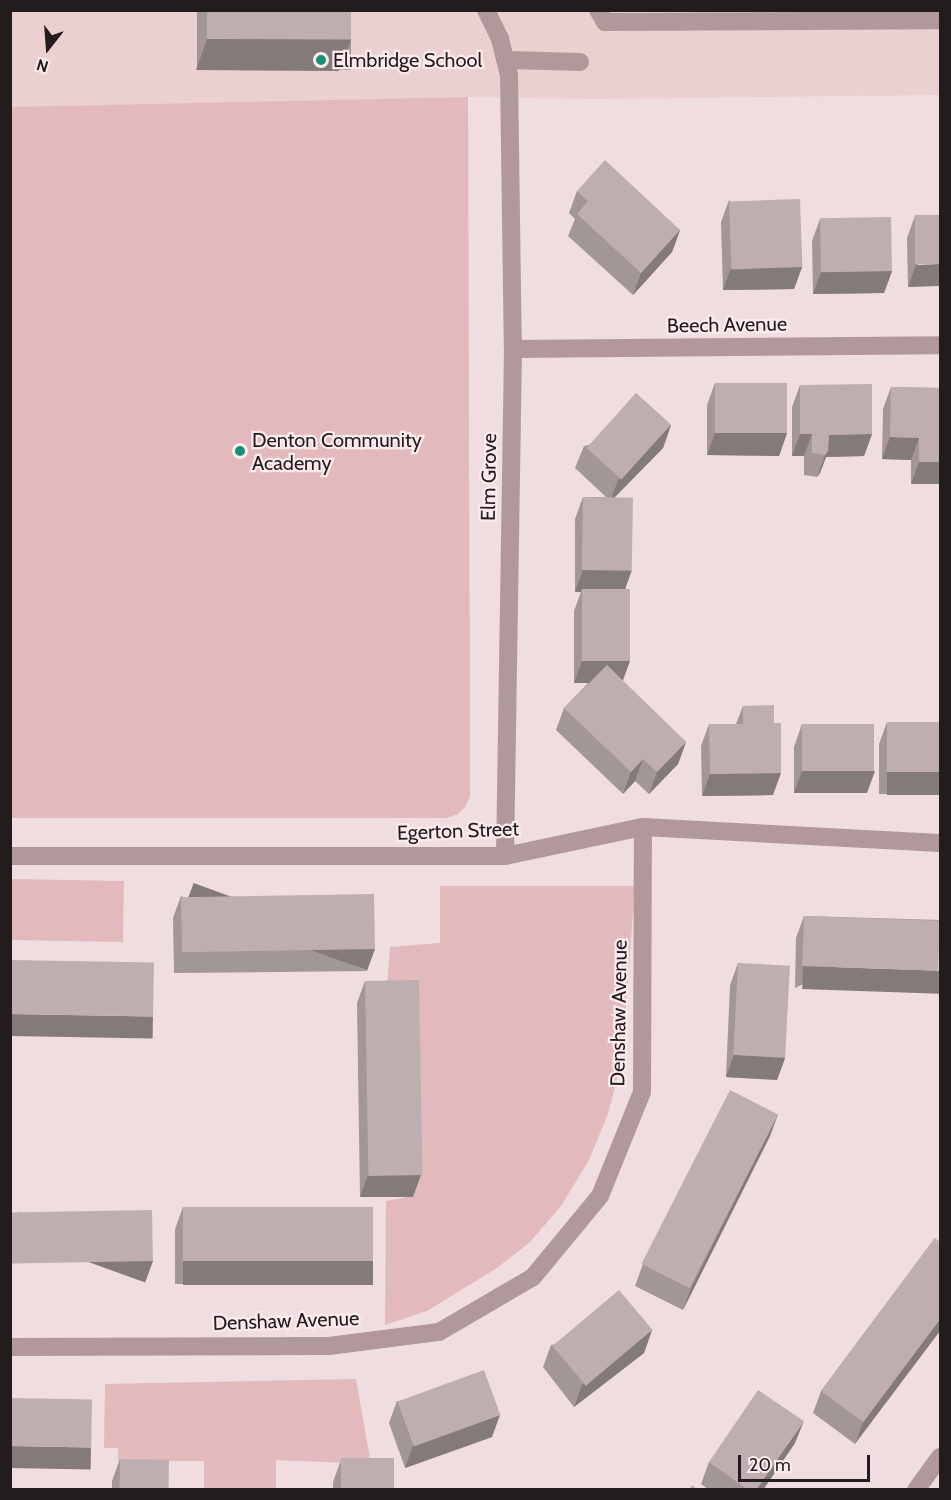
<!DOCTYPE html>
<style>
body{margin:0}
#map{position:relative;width:951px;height:1500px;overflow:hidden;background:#efdddf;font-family:Cabin,sans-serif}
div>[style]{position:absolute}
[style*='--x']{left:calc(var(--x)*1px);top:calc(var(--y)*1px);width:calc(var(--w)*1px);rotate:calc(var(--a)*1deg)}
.built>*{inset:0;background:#ebd0d2}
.green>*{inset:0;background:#e2babd;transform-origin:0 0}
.minor>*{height:18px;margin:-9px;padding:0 9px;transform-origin:9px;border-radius:9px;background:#b1999b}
.wall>*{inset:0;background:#a39696;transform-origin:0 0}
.shaded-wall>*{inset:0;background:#857a7a;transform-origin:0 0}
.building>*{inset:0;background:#beaeaf;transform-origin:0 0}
.dots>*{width:16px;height:16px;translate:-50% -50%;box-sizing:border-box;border:3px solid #fcebec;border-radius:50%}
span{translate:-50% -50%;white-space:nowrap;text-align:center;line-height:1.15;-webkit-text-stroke:4.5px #fcebec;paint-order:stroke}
.poi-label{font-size:20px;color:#221c1c}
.left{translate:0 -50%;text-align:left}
.street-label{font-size:20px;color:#221c1c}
.frame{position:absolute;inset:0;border:12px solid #221c1c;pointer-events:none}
.north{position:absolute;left:18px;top:18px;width:60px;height:60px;-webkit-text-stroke:4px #fcebec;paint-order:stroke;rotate:197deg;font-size:16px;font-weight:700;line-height:24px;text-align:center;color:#221c1c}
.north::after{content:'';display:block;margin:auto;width:21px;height:27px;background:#221c1c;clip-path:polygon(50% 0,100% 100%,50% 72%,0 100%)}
.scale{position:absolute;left:738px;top:1455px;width:132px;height:27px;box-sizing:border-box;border:3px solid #221c1c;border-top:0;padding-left:8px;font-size:18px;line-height:21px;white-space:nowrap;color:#221c1c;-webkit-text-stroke:4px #fcebec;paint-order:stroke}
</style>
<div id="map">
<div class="built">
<i style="clip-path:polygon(11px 11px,940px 11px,940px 95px,595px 99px,468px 97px,470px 796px,465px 807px,458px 814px,447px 818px,11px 818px)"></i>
</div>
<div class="green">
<i style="clip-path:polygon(468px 97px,470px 796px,465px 807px,458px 814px,447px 818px,11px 818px,11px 107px)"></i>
<i style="left:11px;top:879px;width:113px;height:61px;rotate:1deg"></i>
<i style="clip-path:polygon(440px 886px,635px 886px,622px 1059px,608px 1114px,589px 1160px,561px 1206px,530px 1242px,497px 1268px,427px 1311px,385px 1325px,386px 1201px,413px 1196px,386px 998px,390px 947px,440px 943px)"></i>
<i style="clip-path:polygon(356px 1379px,371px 1464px,276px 1460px,276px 1489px,204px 1489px,204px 1461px,118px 1461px,118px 1448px,104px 1448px,105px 1384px)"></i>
</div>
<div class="minor">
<i style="--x:486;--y:10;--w:32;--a:64"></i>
<i style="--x:500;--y:39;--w:36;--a:76"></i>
<i style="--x:509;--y:74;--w:275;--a:89.2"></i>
<i style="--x:513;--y:349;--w:507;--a:90.9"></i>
<i style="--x:598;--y:10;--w:14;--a:60"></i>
<i style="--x:605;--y:22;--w:335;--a:-0.3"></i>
<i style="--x:507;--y:60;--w:73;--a:1.6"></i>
<i style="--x:513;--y:349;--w:427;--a:-0.5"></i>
<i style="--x:10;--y:856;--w:495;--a:0"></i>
<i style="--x:505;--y:856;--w:141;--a:-11.9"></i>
<i style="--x:643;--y:827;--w:297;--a:3.1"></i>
<i style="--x:10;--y:1347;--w:319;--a:-0.2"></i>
<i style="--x:329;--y:1346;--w:111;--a:-7.3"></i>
<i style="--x:439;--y:1332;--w:109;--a:-30.3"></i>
<i style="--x:533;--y:1277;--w:105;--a:-50.4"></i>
<i style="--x:600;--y:1196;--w:112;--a:-68"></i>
<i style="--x:642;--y:1092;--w:265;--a:-89.8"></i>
<i style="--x:916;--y:1490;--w:41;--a:-54"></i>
</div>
<div class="wall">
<i style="left:197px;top:10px;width:154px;height:60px"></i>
<i style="clip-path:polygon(577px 191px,680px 230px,672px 252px,633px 295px,568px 236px,575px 219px,569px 213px)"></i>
<i style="clip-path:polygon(729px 200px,802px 267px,794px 289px,723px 290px,721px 222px)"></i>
<i style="clip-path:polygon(940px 215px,908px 287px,907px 238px,915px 216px)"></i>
<i style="clip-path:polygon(820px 219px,892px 271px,884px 293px,813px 294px,812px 241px)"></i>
<i style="clip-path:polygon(715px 383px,787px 433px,779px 456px,707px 455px,707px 405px)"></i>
<i style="clip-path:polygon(800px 385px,872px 434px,864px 456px,826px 457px,820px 473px,817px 477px,804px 475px,804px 456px,792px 456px,792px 407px)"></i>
<i style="clip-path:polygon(891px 387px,940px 388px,940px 484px,911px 484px,911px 460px,882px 459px,883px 409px)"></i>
<i style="clip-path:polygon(671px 425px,663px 448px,614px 498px,626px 589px,623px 681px,686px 742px,678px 764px,649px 794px,635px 781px,623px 794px,556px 730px,564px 708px,588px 683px,574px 683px,574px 611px,581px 592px,575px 592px,575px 519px,583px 497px,606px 497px,575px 468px,584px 446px)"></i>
<i style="clip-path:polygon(743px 706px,774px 723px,773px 795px,702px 796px,701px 746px,709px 724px,736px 724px)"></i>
<i style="clip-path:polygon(887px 722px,940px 722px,940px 794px,879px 794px,879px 744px)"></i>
<i style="clip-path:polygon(802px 724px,867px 793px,794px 793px,794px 747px)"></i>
<i style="clip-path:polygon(181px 896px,367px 971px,174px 973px,173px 918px)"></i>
<i style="clip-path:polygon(804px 916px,940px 920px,795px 988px,796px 938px)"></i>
<i style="clip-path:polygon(738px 963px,785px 1058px,777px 1080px,726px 1077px,730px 985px)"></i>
<i style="clip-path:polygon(365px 981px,413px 1197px,360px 1197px,357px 1003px)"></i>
<i style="clip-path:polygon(778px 1114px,770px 1136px,683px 1310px,635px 1286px,643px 1264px)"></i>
<i style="clip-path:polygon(183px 1207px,373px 1262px,365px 1284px,175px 1284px,175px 1229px)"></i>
<i style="clip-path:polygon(935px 1238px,855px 1444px,813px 1413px,821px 1391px)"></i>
<i style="clip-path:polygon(652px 1330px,644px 1353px,574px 1407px,543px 1367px,551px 1345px)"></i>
<i style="clip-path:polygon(397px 1401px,492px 1437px,405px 1468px,389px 1423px)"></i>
<i style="clip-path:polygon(795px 1443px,763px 1490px,709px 1490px,701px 1484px,709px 1462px)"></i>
<i style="clip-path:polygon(120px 1459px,169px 1490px,112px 1490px,112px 1481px)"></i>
<i style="clip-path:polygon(341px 1460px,394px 1490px,333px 1490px,333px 1482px)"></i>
</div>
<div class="shaded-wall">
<i style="clip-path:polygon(207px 39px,351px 40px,339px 71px,196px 70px)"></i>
<i style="clip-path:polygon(680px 230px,672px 252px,633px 295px,641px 273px)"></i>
<i style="clip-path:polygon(940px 264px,940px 286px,908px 287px,916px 265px)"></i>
<i style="clip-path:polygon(802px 267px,794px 289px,723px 290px,731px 268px)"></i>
<i style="clip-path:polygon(892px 271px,884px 293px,813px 294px,821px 272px)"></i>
<i style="clip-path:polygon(671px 425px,663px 448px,610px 502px,618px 480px)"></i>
<i style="clip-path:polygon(715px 433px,787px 433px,779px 456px,707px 455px)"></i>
<i style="clip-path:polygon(800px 434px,812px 434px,804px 456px,792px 456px)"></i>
<i style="clip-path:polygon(872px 434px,864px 456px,826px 457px,820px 473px,817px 477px,825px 455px,829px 435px)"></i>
<i style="clip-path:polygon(890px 437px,919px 438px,911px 460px,882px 459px)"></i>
<i style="clip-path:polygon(919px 462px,940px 462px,940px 484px,911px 484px)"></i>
<i style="clip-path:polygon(583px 570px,632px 570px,624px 592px,582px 589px,581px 592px,575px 592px)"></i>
<i style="clip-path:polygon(582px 661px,630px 661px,622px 683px,574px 683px)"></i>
<i style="clip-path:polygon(686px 742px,678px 764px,649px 794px,657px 772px)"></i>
<i style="clip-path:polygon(643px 759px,635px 781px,623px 794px,631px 772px)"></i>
<i style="clip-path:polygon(802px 771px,875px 771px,867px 793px,794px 793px)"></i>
<i style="left:887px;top:772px;width:53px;height:23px"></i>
<i style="clip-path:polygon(781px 773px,773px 795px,702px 796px,710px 774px)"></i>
<i style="left:375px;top:949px;width:23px;height:193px;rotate:110deg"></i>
<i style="left:803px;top:966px;width:137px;height:23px;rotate:2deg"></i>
<i style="left:10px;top:1014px;width:143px;height:22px;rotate:1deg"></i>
<i style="clip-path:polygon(734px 1055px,785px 1058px,777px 1080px,726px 1077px)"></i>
<i style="clip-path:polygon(778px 1114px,770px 1136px,683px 1310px,691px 1288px)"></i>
<i style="clip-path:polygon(368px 1175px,421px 1175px,413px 1197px,360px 1197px)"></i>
<i style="left:153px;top:1261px;width:23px;height:143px;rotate:110deg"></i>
<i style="left:183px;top:1261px;width:190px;height:24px"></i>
<i style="clip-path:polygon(940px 1319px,940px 1331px,855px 1444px,863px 1422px)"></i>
<i style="clip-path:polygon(652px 1330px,644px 1353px,574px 1407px,582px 1385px)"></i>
<i style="clip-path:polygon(500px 1415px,492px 1437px,405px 1468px,413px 1445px)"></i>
<i style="clip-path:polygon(804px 1421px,795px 1443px,763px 1490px,756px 1490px)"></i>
<i style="left:10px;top:1446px;width:81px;height:22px;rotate:1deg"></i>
</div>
<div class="building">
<i style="left:207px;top:10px;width:144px;height:29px"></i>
<i style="clip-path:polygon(605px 160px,680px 230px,641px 273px,577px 214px,588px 201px,577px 191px)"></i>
<i style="left:800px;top:199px;width:68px;height:71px;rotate:88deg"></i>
<i style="left:940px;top:215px;width:49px;height:25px;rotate:90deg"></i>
<i style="left:891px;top:217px;width:54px;height:71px;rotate:89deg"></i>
<i style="left:715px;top:383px;width:72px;height:50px"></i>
<i style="clip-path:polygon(872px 384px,872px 434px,829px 435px,828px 451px,825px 455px,812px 453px,812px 434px,800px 434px,800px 385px)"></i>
<i style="clip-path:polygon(891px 387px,940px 388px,940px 462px,919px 462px,919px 438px,890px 437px)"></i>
<i style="left:636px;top:393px;width:47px;height:74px;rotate:42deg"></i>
<i style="left:583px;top:497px;width:50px;height:73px;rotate:1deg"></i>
<i style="left:582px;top:589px;width:48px;height:72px"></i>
<i style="clip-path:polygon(607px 665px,686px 742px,657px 772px,643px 759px,631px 772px,564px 708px)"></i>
<i style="clip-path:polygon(774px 705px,774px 723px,781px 723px,781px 773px,710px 774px,709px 724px,743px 724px,743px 706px)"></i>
<i style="left:887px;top:722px;width:53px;height:50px"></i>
<i style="left:802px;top:724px;width:72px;height:47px"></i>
<i style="left:374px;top:894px;width:55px;height:193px;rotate:89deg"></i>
<i style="left:804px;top:916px;width:136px;height:50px;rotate:2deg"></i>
<i style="left:10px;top:960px;width:144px;height:54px;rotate:1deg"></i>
<i style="left:738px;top:963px;width:52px;height:92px;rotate:3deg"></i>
<i style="left:419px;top:980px;width:195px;height:54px;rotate:89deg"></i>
<i style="left:730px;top:1090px;width:54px;height:195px;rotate:27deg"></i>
<i style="left:183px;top:1207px;width:190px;height:54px"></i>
<i style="left:152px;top:1210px;width:51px;height:142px;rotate:89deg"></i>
<i style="clip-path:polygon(935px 1238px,940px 1242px,940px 1319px,863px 1422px,821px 1391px)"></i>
<i style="left:619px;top:1290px;width:52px;height:87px;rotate:50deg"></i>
<i style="left:484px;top:1370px;width:48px;height:92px;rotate:70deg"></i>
<i style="clip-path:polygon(758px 1390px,804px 1421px,756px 1490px,748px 1490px,709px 1462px)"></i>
<i style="left:10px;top:1398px;width:82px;height:48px;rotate:1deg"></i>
<i style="left:394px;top:1458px;width:32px;height:53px;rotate:90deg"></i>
<i style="left:120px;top:1459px;width:49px;height:31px;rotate:1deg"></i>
<i style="clip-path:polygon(692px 1485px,698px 1490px,689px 1490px)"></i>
</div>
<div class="dots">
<i style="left:321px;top:60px;background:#179075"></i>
<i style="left:240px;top:451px;background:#179075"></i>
</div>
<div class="poi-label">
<span class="left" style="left:333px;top:60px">Elmbridge School</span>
<span class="left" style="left:252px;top:452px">Denton Community<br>Academy</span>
</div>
<div class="street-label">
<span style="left:727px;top:325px;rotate:-1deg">Beech Avenue</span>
<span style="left:489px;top:477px;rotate:-89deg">Elm Grove</span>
<span style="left:458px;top:831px;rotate:-2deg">Egerton Street</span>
<span style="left:619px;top:1013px;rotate:-89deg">Denshaw Avenue</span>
<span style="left:286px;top:1321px;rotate:-2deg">Denshaw Avenue</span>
</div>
<div class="frame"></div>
<div class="north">N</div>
<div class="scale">20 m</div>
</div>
